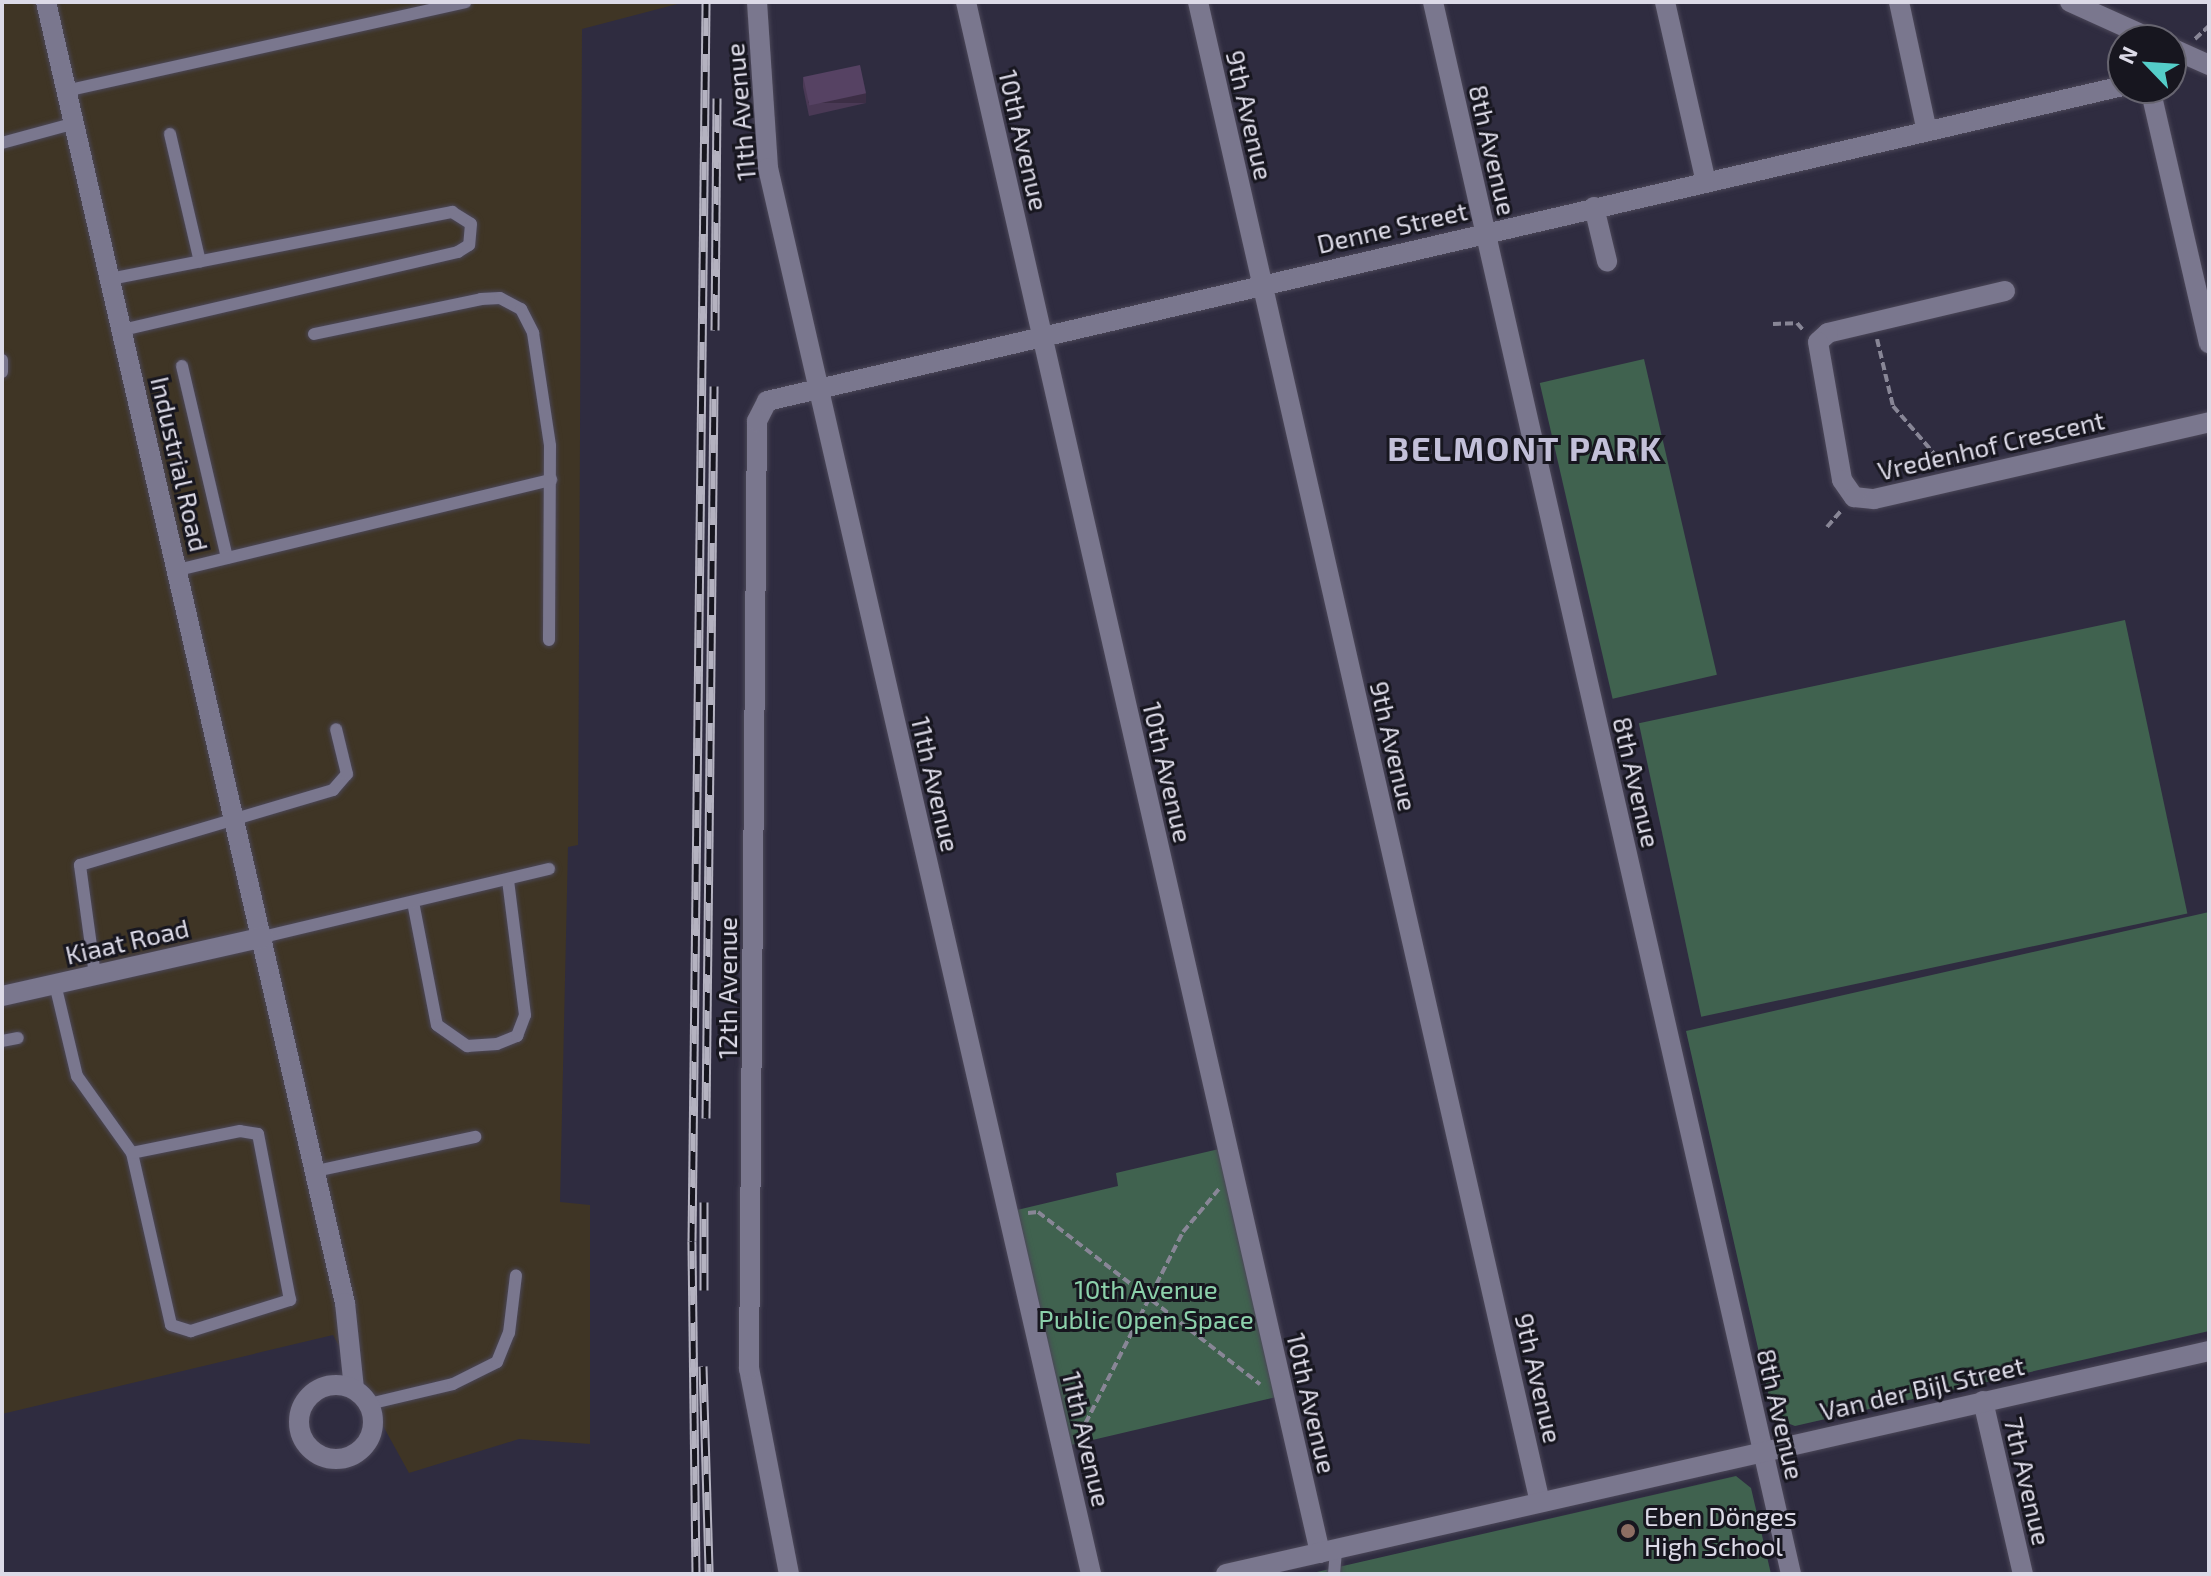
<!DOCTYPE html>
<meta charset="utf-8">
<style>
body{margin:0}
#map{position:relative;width:2211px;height:1576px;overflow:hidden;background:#2f2c40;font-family:"Exo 2",sans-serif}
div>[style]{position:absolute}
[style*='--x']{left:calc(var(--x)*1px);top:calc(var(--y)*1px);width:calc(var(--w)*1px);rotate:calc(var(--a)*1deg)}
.industrial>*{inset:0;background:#3f3525}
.green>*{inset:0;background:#40624f;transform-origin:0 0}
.path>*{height:4px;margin-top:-2px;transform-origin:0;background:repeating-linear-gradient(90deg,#888696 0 8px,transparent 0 12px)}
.roads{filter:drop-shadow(0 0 2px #4b4758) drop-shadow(0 0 2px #4b4758)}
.service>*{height:12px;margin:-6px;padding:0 6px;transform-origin:6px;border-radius:6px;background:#7a778e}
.minor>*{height:20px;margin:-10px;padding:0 10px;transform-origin:10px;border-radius:10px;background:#7a778e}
.minor>.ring{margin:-10px;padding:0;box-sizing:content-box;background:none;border:20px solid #7a778e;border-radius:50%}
.rail>*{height:9px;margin-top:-4.5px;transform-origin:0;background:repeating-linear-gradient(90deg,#17161f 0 18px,#b4b2c0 0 36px);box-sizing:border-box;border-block:2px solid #b4b2c0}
.wall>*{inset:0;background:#4a3955}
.shaded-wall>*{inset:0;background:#3c2e45;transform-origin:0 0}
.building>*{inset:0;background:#564263;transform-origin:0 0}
.dots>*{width:22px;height:22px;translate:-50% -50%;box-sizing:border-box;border:4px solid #17161f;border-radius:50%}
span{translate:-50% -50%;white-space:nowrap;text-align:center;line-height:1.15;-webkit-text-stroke:6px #17161f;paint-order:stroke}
.street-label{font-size:26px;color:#dcdae7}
.park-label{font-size:26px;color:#8cd1ab}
.poi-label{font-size:26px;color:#dcdae7}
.left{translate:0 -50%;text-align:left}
.district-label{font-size:34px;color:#c3c0d9;font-weight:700;letter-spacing:2px}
.frame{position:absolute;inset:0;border:4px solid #dcdae7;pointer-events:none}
.north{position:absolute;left:2107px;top:24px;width:80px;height:80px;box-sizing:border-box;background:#17161f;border:2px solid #66646f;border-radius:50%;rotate:295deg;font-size:22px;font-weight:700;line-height:32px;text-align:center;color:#dcdae7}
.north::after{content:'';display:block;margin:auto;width:28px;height:36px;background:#54cdc8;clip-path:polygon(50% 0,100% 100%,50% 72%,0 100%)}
</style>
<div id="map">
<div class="industrial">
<i style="clip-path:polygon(2px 2px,685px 2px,582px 29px,578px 845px,568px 847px,560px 1202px,590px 1205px,590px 1444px,519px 1439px,409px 1473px,333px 1335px,2px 1414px)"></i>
</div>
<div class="green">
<i style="left:1644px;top:359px;width:324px;height:107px;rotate:77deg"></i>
<i style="left:2125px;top:620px;width:300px;height:497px;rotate:78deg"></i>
<i style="clip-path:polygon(2209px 912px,2209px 1331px,1795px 1426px,1782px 1421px,1772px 1410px,1686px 1031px)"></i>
<i style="clip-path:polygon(1219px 1149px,1276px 1397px,1071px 1445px,1017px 1210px,1118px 1186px,1116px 1173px)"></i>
<i style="clip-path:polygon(1736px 1476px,1751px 1488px,1771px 1574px,1308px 1574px)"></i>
</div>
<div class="path">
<i style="--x:2195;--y:39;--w:19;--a:-43"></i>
<i style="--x:1773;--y:324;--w:24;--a:-2"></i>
<i style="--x:1797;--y:323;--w:11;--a:49"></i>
<i style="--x:1877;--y:339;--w:69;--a:76.6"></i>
<i style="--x:1893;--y:406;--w:78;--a:49.2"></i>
<i style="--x:1827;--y:527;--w:23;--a:-49"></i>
<i style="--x:1028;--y:1213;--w:10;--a:-6"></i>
<i style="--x:1038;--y:1212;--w:281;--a:37.8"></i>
<i style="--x:1080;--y:1434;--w:227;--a:-63"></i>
<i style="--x:1183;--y:1232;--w:56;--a:-50.1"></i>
</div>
<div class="roads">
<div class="service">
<i style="--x:65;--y:91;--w:410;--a:-12.5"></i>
<i style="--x:170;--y:134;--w:131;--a:76.8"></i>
<i style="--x:2;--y:143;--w:73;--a:-15.2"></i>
<i style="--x:110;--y:279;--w:349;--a:-11.1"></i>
<i style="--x:452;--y:212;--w:22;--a:32"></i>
<i style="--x:471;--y:224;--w:21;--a:95"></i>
<i style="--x:469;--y:245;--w:13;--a:148"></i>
<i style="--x:458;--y:252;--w:345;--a:166.9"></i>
<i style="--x:314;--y:334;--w:171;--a:-11.8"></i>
<i style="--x:481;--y:299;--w:19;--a:-3"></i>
<i style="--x:500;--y:298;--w:24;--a:28"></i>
<i style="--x:521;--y:309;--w:27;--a:63"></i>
<i style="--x:533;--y:333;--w:114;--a:81.4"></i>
<i style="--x:550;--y:446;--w:194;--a:90.3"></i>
<i style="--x:2;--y:360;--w:12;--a:90"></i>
<i style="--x:182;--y:366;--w:197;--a:76.8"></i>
<i style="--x:178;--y:570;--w:384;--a:-13.6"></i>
<i style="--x:413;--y:902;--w:125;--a:79"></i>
<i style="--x:437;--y:1025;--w:37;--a:35"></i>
<i style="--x:467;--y:1046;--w:30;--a:-4"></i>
<i style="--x:497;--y:1044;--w:22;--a:-22"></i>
<i style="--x:517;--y:1036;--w:22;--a:-69"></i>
<i style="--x:525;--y:1015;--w:136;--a:-97.2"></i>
<i style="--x:263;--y:937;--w:294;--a:-13.4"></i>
<i style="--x:95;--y:975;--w:111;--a:-97.8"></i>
<i style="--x:80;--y:865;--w:264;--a:-16.5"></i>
<i style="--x:333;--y:790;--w:21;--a:-49"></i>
<i style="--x:347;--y:774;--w:46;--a:-103.7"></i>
<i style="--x:55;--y:984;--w:95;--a:76.6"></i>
<i style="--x:77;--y:1076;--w:95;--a:54.5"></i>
<i style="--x:132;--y:1153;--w:176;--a:77.2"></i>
<i style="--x:171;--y:1325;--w:21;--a:17"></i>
<i style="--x:191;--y:1331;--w:104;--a:-17.4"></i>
<i style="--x:290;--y:1300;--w:169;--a:-100.9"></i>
<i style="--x:258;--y:1134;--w:18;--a:-171"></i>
<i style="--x:240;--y:1131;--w:110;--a:168.5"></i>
<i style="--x:2;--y:1041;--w:16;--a:-11"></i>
<i style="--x:316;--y:1171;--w:163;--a:-12.1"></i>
<i style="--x:369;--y:1404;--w:86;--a:-13.4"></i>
<i style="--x:453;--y:1384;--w:49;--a:-26.6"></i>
<i style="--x:497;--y:1362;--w:31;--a:-68"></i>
<i style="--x:509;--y:1333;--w:58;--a:-83.1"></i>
<i style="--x:1334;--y:1574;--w:25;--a:-85"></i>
</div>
<div class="minor">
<i style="--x:46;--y:2;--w:1335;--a:77.06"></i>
<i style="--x:345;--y:1303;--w:86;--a:84"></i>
<i style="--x:757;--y:2;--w:166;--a:86.2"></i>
<i style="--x:768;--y:168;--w:1443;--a:77.06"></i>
<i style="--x:966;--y:2;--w:1591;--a:77.14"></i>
<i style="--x:1198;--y:2;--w:1538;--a:77.16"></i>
<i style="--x:1433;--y:2;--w:1612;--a:77.17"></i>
<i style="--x:1665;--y:2;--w:185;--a:77.2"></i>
<i style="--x:1899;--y:2;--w:132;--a:77.8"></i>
<i style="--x:2070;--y:2;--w:92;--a:24.3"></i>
<i style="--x:2171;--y:48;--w:42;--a:24.1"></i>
<i style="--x:2150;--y:88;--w:262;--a:77"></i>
<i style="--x:1594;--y:207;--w:56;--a:76.5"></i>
<i style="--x:2005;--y:291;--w:182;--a:166.7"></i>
<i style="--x:1828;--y:333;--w:13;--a:138"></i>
<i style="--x:1818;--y:342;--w:140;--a:80.1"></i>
<i style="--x:1842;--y:480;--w:21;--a:55"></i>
<i style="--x:1854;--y:497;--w:20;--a:6"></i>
<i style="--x:1874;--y:499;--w:344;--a:-12.9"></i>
<i style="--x:2;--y:996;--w:268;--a:-12.7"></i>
<i class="ring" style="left:299px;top:1385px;width:54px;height:54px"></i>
<i style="--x:1983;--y:1401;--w:178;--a:77"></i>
<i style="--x:789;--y:1574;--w:209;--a:-101"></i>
<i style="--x:749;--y:1369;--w:948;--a:-89.52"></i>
<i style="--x:757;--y:421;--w:22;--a:-63"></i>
<i style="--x:767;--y:401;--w:1392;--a:-13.08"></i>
<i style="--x:1226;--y:1574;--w:1008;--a:-12.78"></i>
</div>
</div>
<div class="rail">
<i style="--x:715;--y:330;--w:232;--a:-89.5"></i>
<i style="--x:706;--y:1118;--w:732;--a:-89.37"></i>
<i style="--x:704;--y:1290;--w:88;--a:-90"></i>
<i style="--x:703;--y:1366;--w:208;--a:88.3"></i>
<i style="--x:696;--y:1574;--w:333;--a:-90.7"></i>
<i style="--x:692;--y:1241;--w:1239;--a:-89.35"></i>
</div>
<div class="wall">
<i style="clip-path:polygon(803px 77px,866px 103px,809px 116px,803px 87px)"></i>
</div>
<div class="shaded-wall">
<i style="left:866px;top:93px;width:10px;height:58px;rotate:90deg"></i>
</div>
<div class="building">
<i style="left:860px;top:65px;width:29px;height:58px;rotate:78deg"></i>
</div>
<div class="dots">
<i style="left:1628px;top:1531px;background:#8d6e63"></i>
</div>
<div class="street-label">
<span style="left:740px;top:112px;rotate:-95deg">11th Avenue</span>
<span style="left:1250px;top:115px;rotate:77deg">9th Avenue</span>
<span style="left:1024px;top:140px;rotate:77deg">10th Avenue</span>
<span style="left:1493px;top:150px;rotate:77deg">8th Avenue</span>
<span style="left:1392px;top:227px;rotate:-13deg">Denne Street</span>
<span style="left:1991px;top:445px;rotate:-13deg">Vredenhof Crescent</span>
<span style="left:180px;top:464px;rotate:77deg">Industrial Road</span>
<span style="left:1394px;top:746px;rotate:77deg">9th Avenue</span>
<span style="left:1168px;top:772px;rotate:77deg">10th Avenue</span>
<span style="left:1637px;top:782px;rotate:77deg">8th Avenue</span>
<span style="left:936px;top:784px;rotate:77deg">11th Avenue</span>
<span style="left:127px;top:941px;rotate:-13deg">Kiaat Road</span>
<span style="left:727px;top:988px;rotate:-90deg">12th Avenue</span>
<span style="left:1539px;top:1378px;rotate:77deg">9th Avenue</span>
<span style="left:1922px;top:1388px;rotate:-13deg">Van der Bijl Street</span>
<span style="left:1312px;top:1403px;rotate:77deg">10th Avenue</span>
<span style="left:1781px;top:1414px;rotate:77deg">8th Avenue</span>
<span style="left:1087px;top:1439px;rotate:77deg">11th Avenue</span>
<span style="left:2028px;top:1481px;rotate:77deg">7th Avenue</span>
</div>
<div class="park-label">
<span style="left:1146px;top:1304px">10th Avenue<br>Public Open Space</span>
</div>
<div class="poi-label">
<span class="left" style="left:1644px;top:1531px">Eben Dönges<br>High School</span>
</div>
<div class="district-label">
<span style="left:1525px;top:448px">BELMONT PARK</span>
</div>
<div class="frame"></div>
<div class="north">N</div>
</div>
